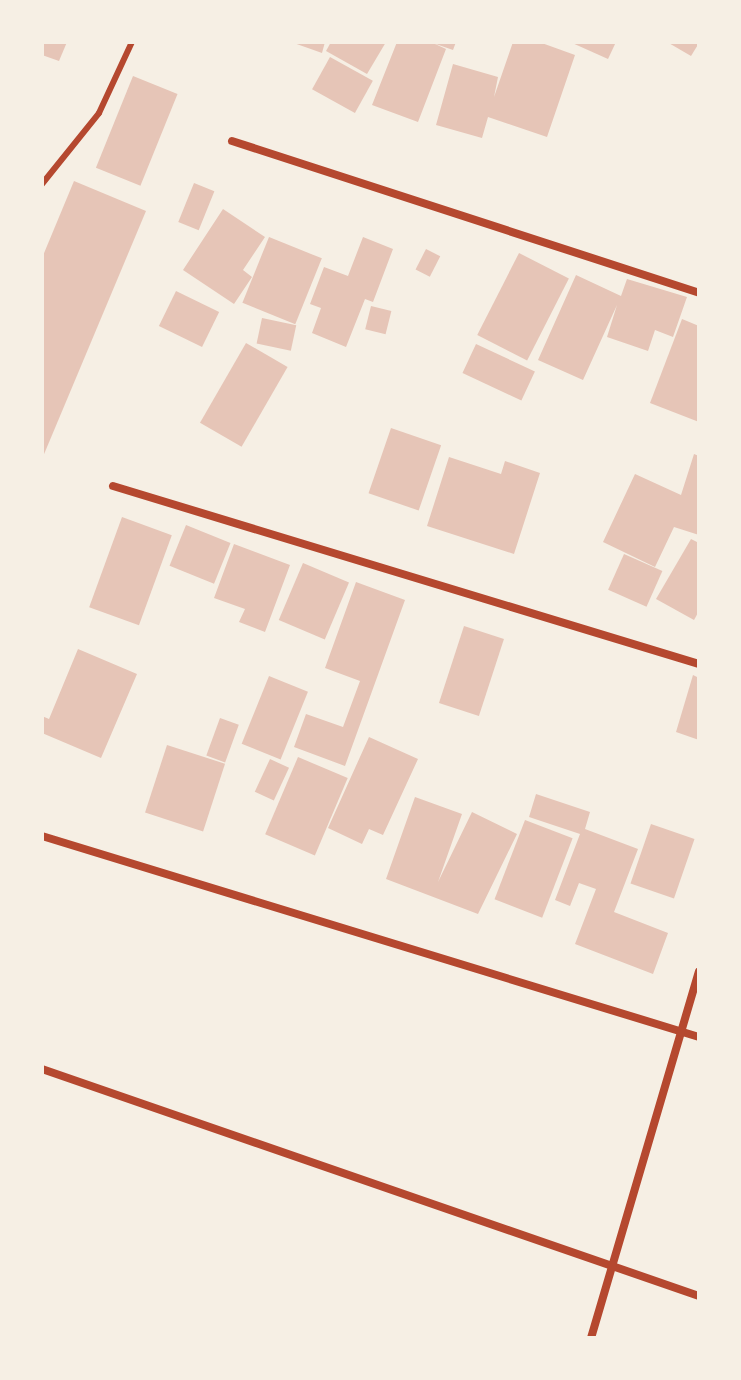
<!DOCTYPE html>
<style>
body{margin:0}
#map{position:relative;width:741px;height:1380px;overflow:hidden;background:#f6efe4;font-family:"Titillium Web",sans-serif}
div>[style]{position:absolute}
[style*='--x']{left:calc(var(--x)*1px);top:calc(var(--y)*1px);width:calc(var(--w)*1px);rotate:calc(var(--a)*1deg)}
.building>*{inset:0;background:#e6c5b7;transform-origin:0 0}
.service>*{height:6px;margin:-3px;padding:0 3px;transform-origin:3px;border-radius:3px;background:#b5482f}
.minor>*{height:8px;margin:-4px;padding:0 4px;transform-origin:4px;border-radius:4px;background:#b5482f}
span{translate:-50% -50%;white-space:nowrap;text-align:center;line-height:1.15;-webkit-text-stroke:8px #f6efe4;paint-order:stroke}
.frame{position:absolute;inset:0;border:44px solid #f6efe4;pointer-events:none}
</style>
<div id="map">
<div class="building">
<i style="clip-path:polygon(42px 42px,67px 42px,59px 61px,42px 55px)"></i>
<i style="clip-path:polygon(291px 42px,325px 42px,322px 53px)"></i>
<i style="clip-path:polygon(331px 42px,386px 42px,367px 74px,326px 51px)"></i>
<i style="clip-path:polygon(397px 42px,456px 42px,453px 50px,433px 43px,446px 49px,418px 122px,372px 105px)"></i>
<i style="clip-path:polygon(513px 42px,539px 42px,575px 55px,547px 137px,488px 117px,482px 138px,436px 125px,453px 64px,498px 77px,494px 97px)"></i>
<i style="clip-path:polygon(570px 42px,616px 42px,608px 59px)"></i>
<i style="clip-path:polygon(667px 42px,699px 42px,699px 43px,691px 56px)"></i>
<i style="left:330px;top:57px;width:49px;height:37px;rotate:29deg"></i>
<i style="left:133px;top:76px;width:48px;height:99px;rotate:22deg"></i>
<i style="clip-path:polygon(74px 181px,146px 211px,42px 459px,42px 258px)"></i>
<i style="left:194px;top:183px;width:22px;height:42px;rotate:22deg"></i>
<i style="clip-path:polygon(223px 209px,265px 237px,243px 270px,252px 277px,234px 304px,183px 270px)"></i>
<i style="left:269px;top:237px;width:57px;height:71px;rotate:22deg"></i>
<i style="clip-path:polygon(363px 237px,393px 249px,373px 302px,365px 299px,346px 347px,312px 333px,321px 308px,310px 304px,324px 267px,348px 276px)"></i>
<i style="left:426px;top:249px;width:16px;height:23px;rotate:27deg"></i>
<i style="left:519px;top:253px;width:56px;height:92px;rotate:27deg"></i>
<i style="clip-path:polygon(576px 275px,621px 296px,627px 279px,687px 297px,673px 337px,655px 330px,648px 351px,607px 337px,617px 305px,583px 380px,538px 360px)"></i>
<i style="left:176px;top:291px;width:48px;height:39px;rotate:26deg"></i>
<i style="left:371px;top:306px;width:21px;height:24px;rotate:14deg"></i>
<i style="left:262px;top:318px;width:35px;height:26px;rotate:12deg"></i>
<i style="clip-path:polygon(682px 319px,699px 326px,699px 422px,650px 403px)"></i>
<i style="left:246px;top:343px;width:48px;height:92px;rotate:30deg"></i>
<i style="left:476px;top:344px;width:65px;height:32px;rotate:25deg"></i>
<i style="left:391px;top:428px;width:53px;height:69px;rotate:19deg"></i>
<i style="clip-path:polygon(694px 454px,699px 456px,699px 535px,674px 527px,655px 567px,603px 542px,635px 474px,681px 495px)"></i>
<i style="clip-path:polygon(449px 457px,501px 474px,505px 461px,540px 473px,514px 554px,427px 526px)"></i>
<i style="left:122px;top:517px;width:53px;height:96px;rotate:20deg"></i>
<i style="left:186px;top:525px;width:48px;height:44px;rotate:22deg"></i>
<i style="clip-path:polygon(691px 539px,699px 543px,699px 611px,694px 620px,656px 599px)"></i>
<i style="clip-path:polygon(234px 544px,290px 565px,265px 632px,239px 622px,245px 609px,214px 598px)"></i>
<i style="left:624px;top:554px;width:42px;height:39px;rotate:24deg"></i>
<i style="left:303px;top:563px;width:50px;height:62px;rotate:23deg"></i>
<i style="clip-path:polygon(356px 582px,405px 600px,345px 766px,294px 747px,306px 714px,343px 727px,360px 681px,325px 668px)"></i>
<i style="left:464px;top:626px;width:42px;height:81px;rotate:18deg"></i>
<i style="clip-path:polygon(78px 649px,137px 674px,101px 758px,42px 733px,42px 716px,49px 719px)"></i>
<i style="clip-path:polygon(693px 675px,699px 678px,699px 740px,676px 732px)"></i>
<i style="left:269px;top:676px;width:42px;height:73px;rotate:22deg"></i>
<i style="left:220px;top:718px;width:20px;height:40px;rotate:20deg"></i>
<i style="clip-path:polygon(369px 737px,418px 759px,383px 835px,369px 829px,362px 844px,328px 828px)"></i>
<i style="left:167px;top:745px;width:61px;height:71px;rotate:18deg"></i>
<i style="left:298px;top:757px;width:54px;height:84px;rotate:23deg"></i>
<i style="left:270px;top:759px;width:21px;height:36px;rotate:25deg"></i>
<i style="clip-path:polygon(536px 794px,590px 812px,585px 829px,638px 849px,614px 912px,668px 933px,653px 974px,575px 944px,596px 889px,579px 883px,570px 906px,555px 900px,580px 834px,529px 817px)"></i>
<i style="clip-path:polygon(415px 797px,462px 814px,438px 882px,472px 812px,517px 834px,478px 914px,386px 879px)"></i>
<i style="left:525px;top:820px;width:51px;height:85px;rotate:21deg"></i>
<i style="left:651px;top:824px;width:46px;height:63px;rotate:19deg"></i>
</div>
<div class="service">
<i style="--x:42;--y:184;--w:91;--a:-51.2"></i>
<i style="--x:99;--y:113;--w:78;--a:-65.1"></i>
</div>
<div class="minor">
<i style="--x:232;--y:141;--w:491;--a:18"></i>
<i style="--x:113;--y:486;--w:612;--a:16.9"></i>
<i style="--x:42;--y:836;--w:687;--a:17.01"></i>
<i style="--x:42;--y:1069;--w:695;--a:19.06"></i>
<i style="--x:591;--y:1338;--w:382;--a:-73.6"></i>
</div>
<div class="frame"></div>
</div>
